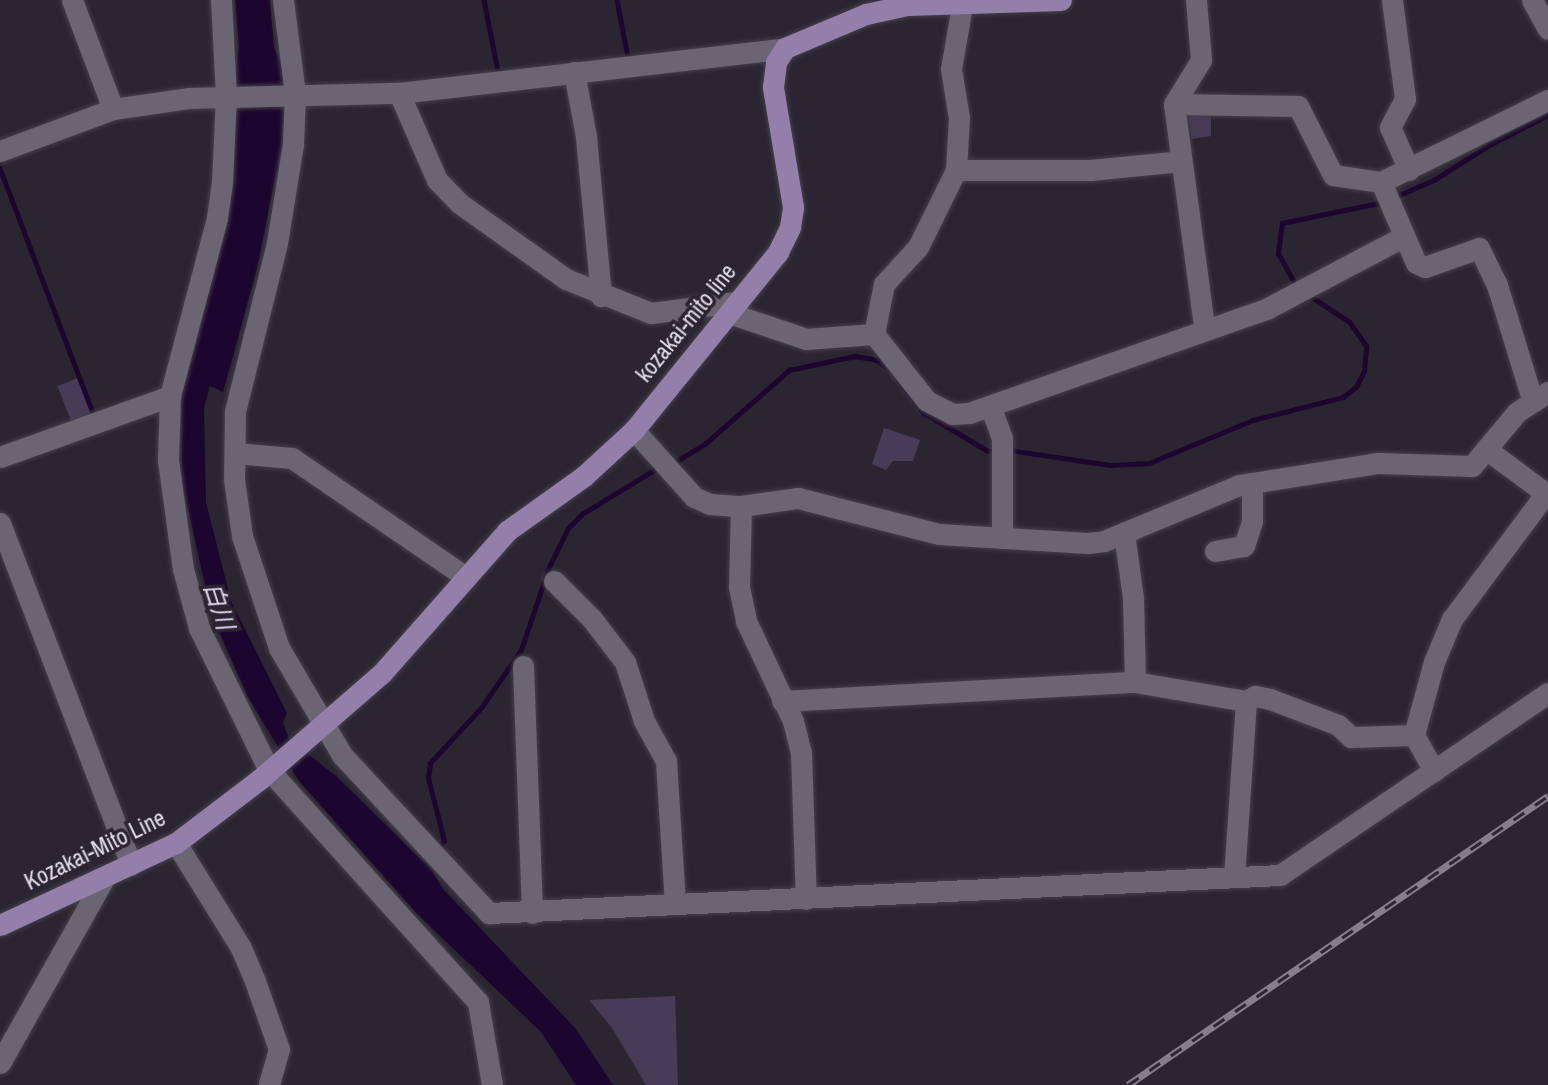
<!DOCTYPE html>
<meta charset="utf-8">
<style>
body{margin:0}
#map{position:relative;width:1548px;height:1085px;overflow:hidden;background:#2b2532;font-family:"Archivo Narrow","Noto Sans JP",sans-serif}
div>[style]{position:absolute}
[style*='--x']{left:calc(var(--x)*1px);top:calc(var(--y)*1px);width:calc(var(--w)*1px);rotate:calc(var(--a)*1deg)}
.green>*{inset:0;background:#483b57;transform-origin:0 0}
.water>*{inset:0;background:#1c052e}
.stream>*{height:4.5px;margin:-2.25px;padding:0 2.25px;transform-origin:2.25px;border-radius:2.25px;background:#1c052e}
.roads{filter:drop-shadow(0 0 2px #45404a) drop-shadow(0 0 2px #45404a)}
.minor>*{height:21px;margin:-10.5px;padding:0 10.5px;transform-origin:10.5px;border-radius:10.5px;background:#6b6473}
.major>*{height:21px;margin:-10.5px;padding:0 10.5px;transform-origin:10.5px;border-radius:10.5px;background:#947fab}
.rail>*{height:7px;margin-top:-3.5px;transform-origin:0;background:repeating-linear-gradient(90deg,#2b2532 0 13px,#837e89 0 26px);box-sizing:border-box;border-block:2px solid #837e89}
span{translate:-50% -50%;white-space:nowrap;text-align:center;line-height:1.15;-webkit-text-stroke:7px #2b2532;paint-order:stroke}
.street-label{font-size:23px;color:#e2dee7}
.water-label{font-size:24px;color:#e4d6f4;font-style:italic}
</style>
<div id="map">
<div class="green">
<i style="clip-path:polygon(1187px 114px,1211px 114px,1211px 136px,1192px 139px)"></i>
<i style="left:78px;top:378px;width:42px;height:22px;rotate:69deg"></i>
<i style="clip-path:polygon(884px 428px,920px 440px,913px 461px,893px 461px,886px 470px,872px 464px)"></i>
<i style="clip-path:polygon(675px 996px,678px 1085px,646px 1085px,612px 1028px,589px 1000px)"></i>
</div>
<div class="water">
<i style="clip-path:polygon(235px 0,270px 0,274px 47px,284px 72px,284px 102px,281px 149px,257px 269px,223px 392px,210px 386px,204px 408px,206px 502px,231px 601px,287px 713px,283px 722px,289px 739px,336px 776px,431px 869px,443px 889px,576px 1029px,613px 1085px,576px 1085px,541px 1032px,416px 913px,299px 781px,247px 696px,212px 615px,182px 483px,181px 383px,234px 175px,227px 151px,239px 46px)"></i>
</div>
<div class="stream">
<i style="--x:484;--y:0;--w:72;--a:78.8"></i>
<i style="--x:617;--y:0;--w:58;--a:79.1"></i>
<i style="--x:0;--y:168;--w:264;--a:69.2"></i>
<i style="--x:1395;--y:197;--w:43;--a:-23.6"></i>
<i style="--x:1434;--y:180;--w:67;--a:-32.3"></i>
<i style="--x:1491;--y:144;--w:64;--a:-27"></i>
<i style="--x:1296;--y:286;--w:37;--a:-119"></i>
<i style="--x:1278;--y:254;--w:31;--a:-83"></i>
<i style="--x:1282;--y:223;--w:103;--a:-11.7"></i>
<i style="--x:899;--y:381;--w:41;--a:52"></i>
<i style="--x:924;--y:413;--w:74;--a:30.7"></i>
<i style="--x:988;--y:451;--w:9;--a:0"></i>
<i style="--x:1009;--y:450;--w:102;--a:8.4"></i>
<i style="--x:1110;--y:465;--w:39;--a:-3"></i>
<i style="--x:1149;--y:463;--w:113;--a:-22.5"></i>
<i style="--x:1253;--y:420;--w:93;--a:-14.3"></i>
<i style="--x:1343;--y:397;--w:16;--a:-38"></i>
<i style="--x:1356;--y:387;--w:18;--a:-63"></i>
<i style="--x:1364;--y:371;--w:25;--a:-85"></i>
<i style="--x:1366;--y:346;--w:29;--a:-125"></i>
<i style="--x:1349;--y:322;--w:49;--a:-146.6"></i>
<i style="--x:674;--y:463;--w:38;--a:-32"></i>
<i style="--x:706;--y:443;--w:111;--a:-41.3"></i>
<i style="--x:789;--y:370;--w:67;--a:-12"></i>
<i style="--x:855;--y:356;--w:22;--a:10"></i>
<i style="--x:877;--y:360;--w:19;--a:36"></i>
<i style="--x:439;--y:846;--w:7;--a:-45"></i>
<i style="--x:444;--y:841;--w:65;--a:-104.3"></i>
<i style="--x:428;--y:778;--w:15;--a:-82"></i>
<i style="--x:430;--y:763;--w:75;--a:-47.2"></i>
<i style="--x:481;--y:708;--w:70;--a:-55.4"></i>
<i style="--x:521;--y:650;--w:88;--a:-71.4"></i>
<i style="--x:549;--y:567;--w:43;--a:-64"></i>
<i style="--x:568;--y:528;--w:20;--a:-45"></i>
<i style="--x:582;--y:514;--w:90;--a:-31.4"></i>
</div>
<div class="roads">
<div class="minor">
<i style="--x:72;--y:0;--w:116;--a:69.4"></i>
<i style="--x:221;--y:0;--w:95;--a:87"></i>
<i style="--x:226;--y:95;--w:87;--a:92.6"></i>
<i style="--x:222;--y:182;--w:36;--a:98"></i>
<i style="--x:217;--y:218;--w:184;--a:104.8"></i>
<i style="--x:170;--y:396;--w:64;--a:91.8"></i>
<i style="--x:168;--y:460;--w:110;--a:82.2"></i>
<i style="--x:183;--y:569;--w:61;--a:74.8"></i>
<i style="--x:199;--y:628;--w:158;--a:63.8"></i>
<i style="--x:269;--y:770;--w:312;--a:48"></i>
<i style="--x:478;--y:1002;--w:84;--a:80.4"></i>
<i style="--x:283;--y:0;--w:95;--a:82.7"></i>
<i style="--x:295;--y:94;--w:50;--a:92.3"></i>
<i style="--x:293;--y:144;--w:100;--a:99.2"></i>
<i style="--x:277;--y:243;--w:173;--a:104"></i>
<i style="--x:235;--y:411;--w:68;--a:90.8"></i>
<i style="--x:234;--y:479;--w:58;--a:82"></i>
<i style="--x:242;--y:536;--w:118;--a:71.7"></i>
<i style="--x:279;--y:648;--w:124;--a:59.5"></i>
<i style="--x:342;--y:755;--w:216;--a:47.1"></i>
<i style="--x:489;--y:913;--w:792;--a:-2.75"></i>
<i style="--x:1280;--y:875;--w:324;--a:-34.2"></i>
<i style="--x:1196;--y:0;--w:60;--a:85.2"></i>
<i style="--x:1201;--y:60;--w:52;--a:121.5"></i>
<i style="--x:1174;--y:104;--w:225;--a:82.3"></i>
<i style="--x:1392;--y:0;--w:100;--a:82.5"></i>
<i style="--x:1405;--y:99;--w:32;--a:118"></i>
<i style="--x:1390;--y:127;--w:47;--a:66.2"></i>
<i style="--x:1532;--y:0;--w:33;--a:61"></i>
<i style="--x:574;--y:72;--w:66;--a:79.5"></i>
<i style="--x:586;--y:137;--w:160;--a:84.6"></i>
<i style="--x:399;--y:93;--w:95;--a:66.4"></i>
<i style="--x:437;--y:180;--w:32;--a:46"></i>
<i style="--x:459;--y:203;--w:131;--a:35.4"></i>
<i style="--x:566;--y:279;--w:92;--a:21.8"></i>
<i style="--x:651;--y:313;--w:86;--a:-7.4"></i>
<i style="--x:1174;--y:104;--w:124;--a:0.9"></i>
<i style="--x:1298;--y:106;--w:77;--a:63.1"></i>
<i style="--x:1333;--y:175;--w:49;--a:8.3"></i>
<i style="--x:1381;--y:182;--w:186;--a:-26.2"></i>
<i style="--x:0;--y:151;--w:121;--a:-20.4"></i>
<i style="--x:113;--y:109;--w:76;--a:-8.3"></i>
<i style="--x:188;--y:98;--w:211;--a:-1.4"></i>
<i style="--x:399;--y:93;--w:389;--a:-6.6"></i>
<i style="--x:956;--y:170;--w:134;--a:0"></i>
<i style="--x:1090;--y:170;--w:91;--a:-5.6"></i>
<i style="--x:1381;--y:182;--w:88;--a:66.6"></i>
<i style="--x:1416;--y:263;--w:10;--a:24"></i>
<i style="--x:1425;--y:267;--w:57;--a:-19.4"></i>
<i style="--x:1479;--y:248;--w:41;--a:64.1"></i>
<i style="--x:1497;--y:285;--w:122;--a:72.9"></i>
<i style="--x:726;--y:312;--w:84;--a:18.6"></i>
<i style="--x:806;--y:339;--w:68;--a:-4.2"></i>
<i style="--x:874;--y:334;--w:85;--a:51.7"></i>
<i style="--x:927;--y:401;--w:28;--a:27"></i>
<i style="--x:952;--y:414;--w:17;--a:-3"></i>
<i style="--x:969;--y:413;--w:317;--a:-19.3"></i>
<i style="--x:1268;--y:308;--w:150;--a:-27.8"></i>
<i style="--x:874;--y:334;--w:51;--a:-78.7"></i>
<i style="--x:884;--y:284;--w:50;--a:-47.4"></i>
<i style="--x:918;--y:247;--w:86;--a:-63.7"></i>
<i style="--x:956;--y:170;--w:52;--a:-86.7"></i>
<i style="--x:959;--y:118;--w:50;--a:-99.3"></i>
<i style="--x:951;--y:69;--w:65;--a:-80.2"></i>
<i style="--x:991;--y:408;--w:32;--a:70"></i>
<i style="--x:1002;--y:438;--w:100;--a:90"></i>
<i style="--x:634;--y:430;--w:90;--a:48.2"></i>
<i style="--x:694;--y:497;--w:17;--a:24"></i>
<i style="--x:710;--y:504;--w:31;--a:4"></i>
<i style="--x:741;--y:506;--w:58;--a:-8"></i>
<i style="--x:798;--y:498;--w:146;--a:14.3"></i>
<i style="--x:939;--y:534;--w:149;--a:3.5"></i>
<i style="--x:1088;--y:543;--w:16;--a:-7"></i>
<i style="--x:1104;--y:541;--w:146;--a:-22.5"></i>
<i style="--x:1239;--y:485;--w:141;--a:-9"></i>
<i style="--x:1378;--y:463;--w:94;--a:1.8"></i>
<i style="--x:1472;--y:466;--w:70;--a:-50.2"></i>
<i style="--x:1517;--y:412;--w:37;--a:-33"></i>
<i style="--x:1486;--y:449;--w:77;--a:36.6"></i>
<i style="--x:235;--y:453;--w:57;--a:5"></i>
<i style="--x:292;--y:458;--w:211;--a:34.4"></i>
<i style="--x:0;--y:457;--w:181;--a:-19.7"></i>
<i style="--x:741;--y:506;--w:81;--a:91.4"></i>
<i style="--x:739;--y:587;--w:35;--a:78"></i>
<i style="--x:746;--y:621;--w:110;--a:64.8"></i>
<i style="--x:793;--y:721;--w:32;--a:76"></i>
<i style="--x:801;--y:752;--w:147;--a:88.1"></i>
<i style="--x:0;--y:523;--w:366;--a:69"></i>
<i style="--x:1124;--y:533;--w:66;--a:82.1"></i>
<i style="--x:1133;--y:598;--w:84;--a:88.6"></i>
<i style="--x:1215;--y:551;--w:29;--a:-10"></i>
<i style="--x:1244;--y:546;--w:25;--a:-72"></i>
<i style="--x:1252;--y:522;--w:39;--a:-90"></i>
<i style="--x:554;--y:581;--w:54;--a:45"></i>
<i style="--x:592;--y:619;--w:54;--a:52.5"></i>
<i style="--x:625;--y:662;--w:62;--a:72.1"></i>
<i style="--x:644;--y:721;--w:46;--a:61.2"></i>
<i style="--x:666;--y:761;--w:143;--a:86.4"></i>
<i style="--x:523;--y:666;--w:247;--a:87.9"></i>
<i style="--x:782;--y:701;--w:354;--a:-3.1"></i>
<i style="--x:1135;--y:682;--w:113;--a:9.7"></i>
<i style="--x:1246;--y:701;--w:175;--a:93.9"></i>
<i style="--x:1246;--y:701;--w:10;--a:-29"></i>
<i style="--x:1255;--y:696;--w:15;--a:11"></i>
<i style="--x:1270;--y:699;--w:73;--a:20.9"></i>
<i style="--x:1338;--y:725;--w:18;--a:43"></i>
<i style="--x:1351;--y:737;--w:63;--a:-1.8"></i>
<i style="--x:1434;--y:771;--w:41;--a:-119.1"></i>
<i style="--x:1414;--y:735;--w:76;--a:-74.7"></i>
<i style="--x:1434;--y:662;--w:47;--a:-67.3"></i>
<i style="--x:1452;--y:619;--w:157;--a:-53.3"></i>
<i style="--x:176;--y:843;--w:123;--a:58.2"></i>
<i style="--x:241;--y:948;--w:36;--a:67"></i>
<i style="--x:255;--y:981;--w:72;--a:70.6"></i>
<i style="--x:279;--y:1049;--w:37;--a:106"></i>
<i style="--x:0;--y:1063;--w:214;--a:-60.6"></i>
</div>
<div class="major">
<i style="--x:0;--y:925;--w:194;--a:-25"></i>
<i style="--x:176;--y:843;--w:106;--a:-37.3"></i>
<i style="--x:260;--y:779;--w:162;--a:-41"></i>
<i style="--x:382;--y:673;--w:189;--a:-48.6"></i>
<i style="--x:507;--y:531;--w:95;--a:-35.5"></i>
<i style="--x:584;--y:476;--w:68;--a:-42.6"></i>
<i style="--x:634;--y:430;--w:229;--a:-51"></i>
<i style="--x:778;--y:252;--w:28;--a:-64"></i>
<i style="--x:790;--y:227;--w:20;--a:-81"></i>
<i style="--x:793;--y:207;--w:122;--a:-99.5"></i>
<i style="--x:773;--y:87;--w:25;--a:-83"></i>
<i style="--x:776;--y:62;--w:17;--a:-57"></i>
<i style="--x:785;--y:48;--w:88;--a:-22.8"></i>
<i style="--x:866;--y:14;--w:42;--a:-12.4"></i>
<i style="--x:907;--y:5;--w:154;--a:-1.9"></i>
</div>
</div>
<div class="rail">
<i style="--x:1128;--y:1085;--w:510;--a:-34.53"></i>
</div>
<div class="street-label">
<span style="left:686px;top:323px;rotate:-51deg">kozakai-mito line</span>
<span style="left:95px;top:850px;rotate:-26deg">Kozakai-Mito Line</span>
</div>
<div class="water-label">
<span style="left:219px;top:606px;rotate:72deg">白川</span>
</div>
</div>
